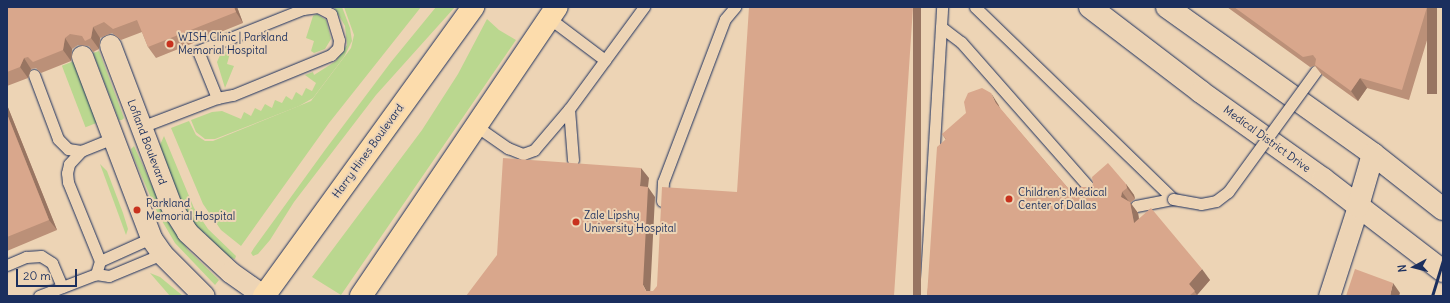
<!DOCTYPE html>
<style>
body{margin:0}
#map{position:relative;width:1450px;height:303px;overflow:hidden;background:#edd4b5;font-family:Delius,sans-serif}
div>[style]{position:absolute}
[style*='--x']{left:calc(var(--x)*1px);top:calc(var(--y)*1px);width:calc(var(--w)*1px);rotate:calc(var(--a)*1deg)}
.green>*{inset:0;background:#bad78f;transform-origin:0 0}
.roads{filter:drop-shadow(0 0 1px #1b2f5e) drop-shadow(0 0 1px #1b2f5e)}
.service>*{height:11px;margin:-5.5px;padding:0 5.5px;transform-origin:5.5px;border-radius:5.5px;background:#edd4b5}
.minor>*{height:21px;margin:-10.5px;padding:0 10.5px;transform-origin:10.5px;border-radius:10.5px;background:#edd4b5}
.secondary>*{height:22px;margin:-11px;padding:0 11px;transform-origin:11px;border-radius:11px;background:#edd4b5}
.primary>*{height:22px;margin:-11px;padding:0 11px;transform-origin:11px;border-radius:11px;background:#fcdcac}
.rail>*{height:3px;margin:-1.5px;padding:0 1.5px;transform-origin:1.5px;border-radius:1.5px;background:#1b2f5e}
.bridges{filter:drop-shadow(0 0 1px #1b2f5e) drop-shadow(0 0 1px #1b2f5e)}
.service-bridge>*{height:11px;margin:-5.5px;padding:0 5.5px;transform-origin:5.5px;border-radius:5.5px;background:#edd4b5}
.wall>*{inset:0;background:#bb9078}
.shaded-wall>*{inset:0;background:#987562;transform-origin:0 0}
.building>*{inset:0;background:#d9a78c}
.dots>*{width:11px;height:11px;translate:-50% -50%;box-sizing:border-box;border:2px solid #edd4b5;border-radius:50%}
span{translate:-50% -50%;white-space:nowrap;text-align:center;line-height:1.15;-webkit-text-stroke:4px #edd4b5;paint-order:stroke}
.poi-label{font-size:11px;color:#1b2f5e}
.left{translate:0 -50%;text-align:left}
.street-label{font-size:11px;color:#1b2f5e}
.frame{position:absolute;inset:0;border:8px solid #1b2f5e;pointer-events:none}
.north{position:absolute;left:1394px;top:247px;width:40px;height:40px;-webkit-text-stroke:3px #edd4b5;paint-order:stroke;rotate:263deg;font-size:11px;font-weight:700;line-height:16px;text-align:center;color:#1b2f5e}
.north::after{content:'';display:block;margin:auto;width:14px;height:18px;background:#1b2f5e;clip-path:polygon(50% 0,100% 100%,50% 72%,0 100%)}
.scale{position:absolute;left:16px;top:269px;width:61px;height:18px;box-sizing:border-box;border:2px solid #1b2f5e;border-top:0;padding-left:5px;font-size:12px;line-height:14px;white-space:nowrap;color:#1b2f5e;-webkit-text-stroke:3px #edd4b5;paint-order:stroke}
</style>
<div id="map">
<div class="green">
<i style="clip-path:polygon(334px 7px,342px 7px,350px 28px,352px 41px,344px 57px,313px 98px,299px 106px,215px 139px,205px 139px,196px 132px,191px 120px,212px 112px,222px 111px,241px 119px,244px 112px,251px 116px,255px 108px,261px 111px,265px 104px,272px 108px,275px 100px,282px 103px,286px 96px,292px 100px,296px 92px,302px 96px,306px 88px,312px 91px,316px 83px,305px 75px,313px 72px,314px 75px,336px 61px,347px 45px,345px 26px)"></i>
<i style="clip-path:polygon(344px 7px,421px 7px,329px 123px,241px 246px,221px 230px,203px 204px,171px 128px,189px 121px,196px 135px,205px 141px,213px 141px,311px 101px,351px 48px,354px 35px)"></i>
<i style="clip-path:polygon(436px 7px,455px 7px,376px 95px,294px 202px,270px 240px,258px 254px,253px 256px,251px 253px,254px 248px,325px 150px,391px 62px)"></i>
<i style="clip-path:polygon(317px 14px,326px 20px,331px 39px,325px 49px,314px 53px,311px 51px,314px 41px,306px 38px,313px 16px)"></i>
<i style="clip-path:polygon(487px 19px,499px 30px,516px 40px,341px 295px,312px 277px,422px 130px,458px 74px)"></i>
<i style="clip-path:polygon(99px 51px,124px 118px,122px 120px,119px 120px,93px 53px)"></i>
<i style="clip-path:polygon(229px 51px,230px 53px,227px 64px,234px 66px,225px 88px,217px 62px,221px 53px)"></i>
<i style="left:74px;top:61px;width:66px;height:13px;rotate:69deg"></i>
<i style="clip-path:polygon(164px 136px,194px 208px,208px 229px,236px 256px,235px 259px,223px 256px,205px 233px,203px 235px,197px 230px,176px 191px,160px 145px)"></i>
<i style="clip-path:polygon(134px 146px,170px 225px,188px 250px,219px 280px,215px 285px,175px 243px,158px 214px,133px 156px,131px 149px)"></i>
<i style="clip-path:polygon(100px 164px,107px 171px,123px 213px,128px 229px,126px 235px)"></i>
<i style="clip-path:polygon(150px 273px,160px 277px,183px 296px,170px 296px)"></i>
</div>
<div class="roads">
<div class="service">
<i style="--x:975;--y:7;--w:276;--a:44.1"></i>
<i style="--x:549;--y:18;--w:70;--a:36.9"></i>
<i style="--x:605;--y:60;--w:61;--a:126.3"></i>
<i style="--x:569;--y:109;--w:51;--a:85.5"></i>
<i style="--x:941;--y:27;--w:25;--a:37"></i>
<i style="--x:961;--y:42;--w:201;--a:48.6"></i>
<i style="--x:605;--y:60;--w:66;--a:-53.7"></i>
<i style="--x:34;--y:75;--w:68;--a:69.4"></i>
<i style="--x:58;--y:139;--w:14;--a:45"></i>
<i style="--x:68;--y:149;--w:13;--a:9"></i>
<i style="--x:476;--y:126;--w:39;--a:35"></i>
<i style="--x:508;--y:148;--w:16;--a:22"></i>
<i style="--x:523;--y:154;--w:12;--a:-20"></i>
<i style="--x:534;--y:150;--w:54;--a:-49.5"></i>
<i style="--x:141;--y:127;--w:81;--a:-20.9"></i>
<i style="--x:217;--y:98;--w:16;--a:-11"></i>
<i style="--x:233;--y:95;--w:106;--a:-22.2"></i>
<i style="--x:331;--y:55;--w:10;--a:-45"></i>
<i style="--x:338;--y:48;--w:8;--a:-83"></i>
<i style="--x:339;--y:40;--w:27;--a:-107"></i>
<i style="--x:331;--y:14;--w:15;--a:-152"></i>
<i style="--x:318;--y:7;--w:15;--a:172"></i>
<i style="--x:303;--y:9;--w:113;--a:158.2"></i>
<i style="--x:198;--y:51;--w:51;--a:68"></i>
<i style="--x:662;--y:201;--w:19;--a:-87"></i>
<i style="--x:663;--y:182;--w:174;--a:-69.2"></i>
<i style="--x:725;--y:19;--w:16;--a:-50"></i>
<i style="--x:1136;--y:206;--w:38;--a:-11"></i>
<i style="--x:151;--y:238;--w:56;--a:155.7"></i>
<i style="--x:100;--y:261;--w:14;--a:107"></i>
<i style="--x:96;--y:274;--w:13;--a:9"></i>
<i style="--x:109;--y:276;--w:57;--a:-22.5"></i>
<i style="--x:100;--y:261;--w:85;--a:-112.1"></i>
<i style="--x:68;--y:182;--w:9;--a:-96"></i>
<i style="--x:67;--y:173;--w:9;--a:-77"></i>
<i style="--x:69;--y:164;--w:18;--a:-47"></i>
<i style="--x:81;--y:151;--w:35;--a:-22"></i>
<i style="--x:7;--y:265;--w:21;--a:-23"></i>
<i style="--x:26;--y:257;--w:15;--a:-4"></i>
<i style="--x:41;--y:256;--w:13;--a:32"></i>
<i style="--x:52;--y:263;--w:26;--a:67"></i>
<i style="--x:39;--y:296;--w:61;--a:-21.1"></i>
<i style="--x:925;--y:296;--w:289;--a:-86.6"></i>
</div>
<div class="minor">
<i style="--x:110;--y:45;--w:172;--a:69.2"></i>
<i style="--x:171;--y:206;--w:31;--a:58"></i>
<i style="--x:187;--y:232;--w:59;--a:42.9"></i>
<i style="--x:230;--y:272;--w:42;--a:35.2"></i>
<i style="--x:82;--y:56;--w:195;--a:69.2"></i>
<i style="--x:151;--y:238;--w:19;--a:55"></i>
<i style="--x:162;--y:254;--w:59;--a:45"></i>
<i style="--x:1329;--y:296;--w:95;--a:-72.1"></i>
</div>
<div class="secondary">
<i style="--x:1090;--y:7;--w:140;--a:37.4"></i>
<i style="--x:1201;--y:92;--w:150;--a:35.5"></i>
<i style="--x:1323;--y:179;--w:151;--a:37.5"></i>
<i style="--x:1167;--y:7;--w:253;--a:35.5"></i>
<i style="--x:1373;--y:154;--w:89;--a:38.2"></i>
<i style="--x:1358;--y:206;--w:54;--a:-73.9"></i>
</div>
<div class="primary">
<i style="--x:264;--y:296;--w:357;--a:-54.1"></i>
<i style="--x:361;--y:296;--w:349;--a:-55.9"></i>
</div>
</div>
<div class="rail">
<i style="--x:1432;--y:296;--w:38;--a:-73"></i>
</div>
<div class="bridges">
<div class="service-bridge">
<i style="--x:1173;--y:199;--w:28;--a:10"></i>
<i style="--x:1201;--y:204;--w:15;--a:-11"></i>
<i style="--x:1216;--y:201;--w:15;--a:-37"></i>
<i style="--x:1228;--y:192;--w:150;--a:-54"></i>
</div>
</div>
<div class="wall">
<i style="clip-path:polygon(7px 7px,237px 7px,243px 23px,156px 58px,148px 47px,142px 32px,121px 40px,112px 33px,100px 38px,99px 49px,93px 52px,89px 46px,78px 45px,72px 49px,71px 61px,41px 73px,36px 68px,31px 69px,28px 78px,7px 86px)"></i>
<i style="clip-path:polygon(1227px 7px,1437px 7px,1409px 100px,1367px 88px,1358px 101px,1322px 75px,1315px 66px,1310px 67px)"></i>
<i style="clip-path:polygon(998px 104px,1001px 110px,1073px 194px,1091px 187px,1126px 184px,1134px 195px,1135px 199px,1130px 203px,1138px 213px,1139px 219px,1210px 280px,1197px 295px,1198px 296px,927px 296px,946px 140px,942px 134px)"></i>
<i style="clip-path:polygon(7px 105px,57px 230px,7px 251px)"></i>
</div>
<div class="shaded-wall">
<i style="clip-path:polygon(234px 7px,237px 7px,243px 23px,236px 12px)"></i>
<i style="left:913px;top:7px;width:8px;height:290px"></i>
<i style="left:1427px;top:7px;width:10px;height:87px"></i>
<i style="clip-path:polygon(93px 27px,100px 38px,99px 49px,91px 38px)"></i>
<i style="clip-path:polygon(65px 38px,72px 49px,71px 61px,63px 50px)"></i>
<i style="clip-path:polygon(24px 58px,31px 69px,28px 78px,20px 67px)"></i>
<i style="clip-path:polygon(1360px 78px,1367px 88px,1358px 101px,1351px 91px)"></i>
<i style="clip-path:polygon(991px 93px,998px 104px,1002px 114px,995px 102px)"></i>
<i style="clip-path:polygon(7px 105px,57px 230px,49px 220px,7px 114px)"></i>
<i style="clip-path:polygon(641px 168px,649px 178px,648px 187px,655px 197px,650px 296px,649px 296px,643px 285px,640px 186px)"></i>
<i style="clip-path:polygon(1126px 184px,1134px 195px,1135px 199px,1127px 188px)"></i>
<i style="clip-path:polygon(1122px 192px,1130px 203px,1121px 197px)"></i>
<i style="clip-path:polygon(1130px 202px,1138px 213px,1141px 235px,1134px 223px)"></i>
<i style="clip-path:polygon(1202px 269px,1210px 280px,1197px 295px,1189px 284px)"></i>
<i style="clip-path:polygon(1393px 283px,1400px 293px,1399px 296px,1390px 296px)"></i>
</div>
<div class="building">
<i style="clip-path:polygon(7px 7px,234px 7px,236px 12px,148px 47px,137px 20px,113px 29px,104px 22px,93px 27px,91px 38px,85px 41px,82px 36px,70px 34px,65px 38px,63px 50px,33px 62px,28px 57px,24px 58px,20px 67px,7px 72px)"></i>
<i style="clip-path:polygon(749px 7px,913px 7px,894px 296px,466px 296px,497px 255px,503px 158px,641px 168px,640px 186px,648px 187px,643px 285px,646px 291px,653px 291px,657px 286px,662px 187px,737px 192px)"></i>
<i style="clip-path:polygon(1234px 7px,1427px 7px,1402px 90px,1360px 78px,1351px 91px,1315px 65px,1316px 59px,1313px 55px,1303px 57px)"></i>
<i style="clip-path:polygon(982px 88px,991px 93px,995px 102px,1073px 194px,1081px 187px,1091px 187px,1093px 184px,1092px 177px,1108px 163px,1126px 184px,1127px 188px,1122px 192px,1121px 197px,1130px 202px,1134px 223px,1151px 208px,1202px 269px,1189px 284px,1195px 291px,1189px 296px,927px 296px,937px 147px,946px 139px,942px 134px,966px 113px,964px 102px,968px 93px)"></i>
<i style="clip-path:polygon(7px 114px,49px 220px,7px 237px)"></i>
<i style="clip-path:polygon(1355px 269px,1393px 283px,1390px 296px,1346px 296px)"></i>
</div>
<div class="dots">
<i style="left:170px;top:44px;background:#c8321e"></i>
<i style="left:1009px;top:199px;background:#c8321e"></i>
<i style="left:137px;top:210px;background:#c8321e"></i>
<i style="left:576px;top:222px;background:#c8321e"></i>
</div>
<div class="poi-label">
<span class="left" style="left:178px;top:44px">WISH Clinic | Parkland<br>Memorial Hospital</span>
<span class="left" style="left:1018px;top:199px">Children's Medical<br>Center of Dallas</span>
<span class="left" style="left:146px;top:210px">Parkland<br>Memorial Hospital</span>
<span class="left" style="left:584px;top:222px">Zale Lipshy<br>University Hospital</span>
</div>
<div class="street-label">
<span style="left:1267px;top:139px;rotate:36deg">Medical District Drive</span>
<span style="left:147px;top:142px;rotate:69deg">Lofland Boulevard</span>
<span style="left:368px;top:151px;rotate:-54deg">Harry Hines Boulevard</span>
</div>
<div class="frame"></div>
<div class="north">N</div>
<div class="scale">20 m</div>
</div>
